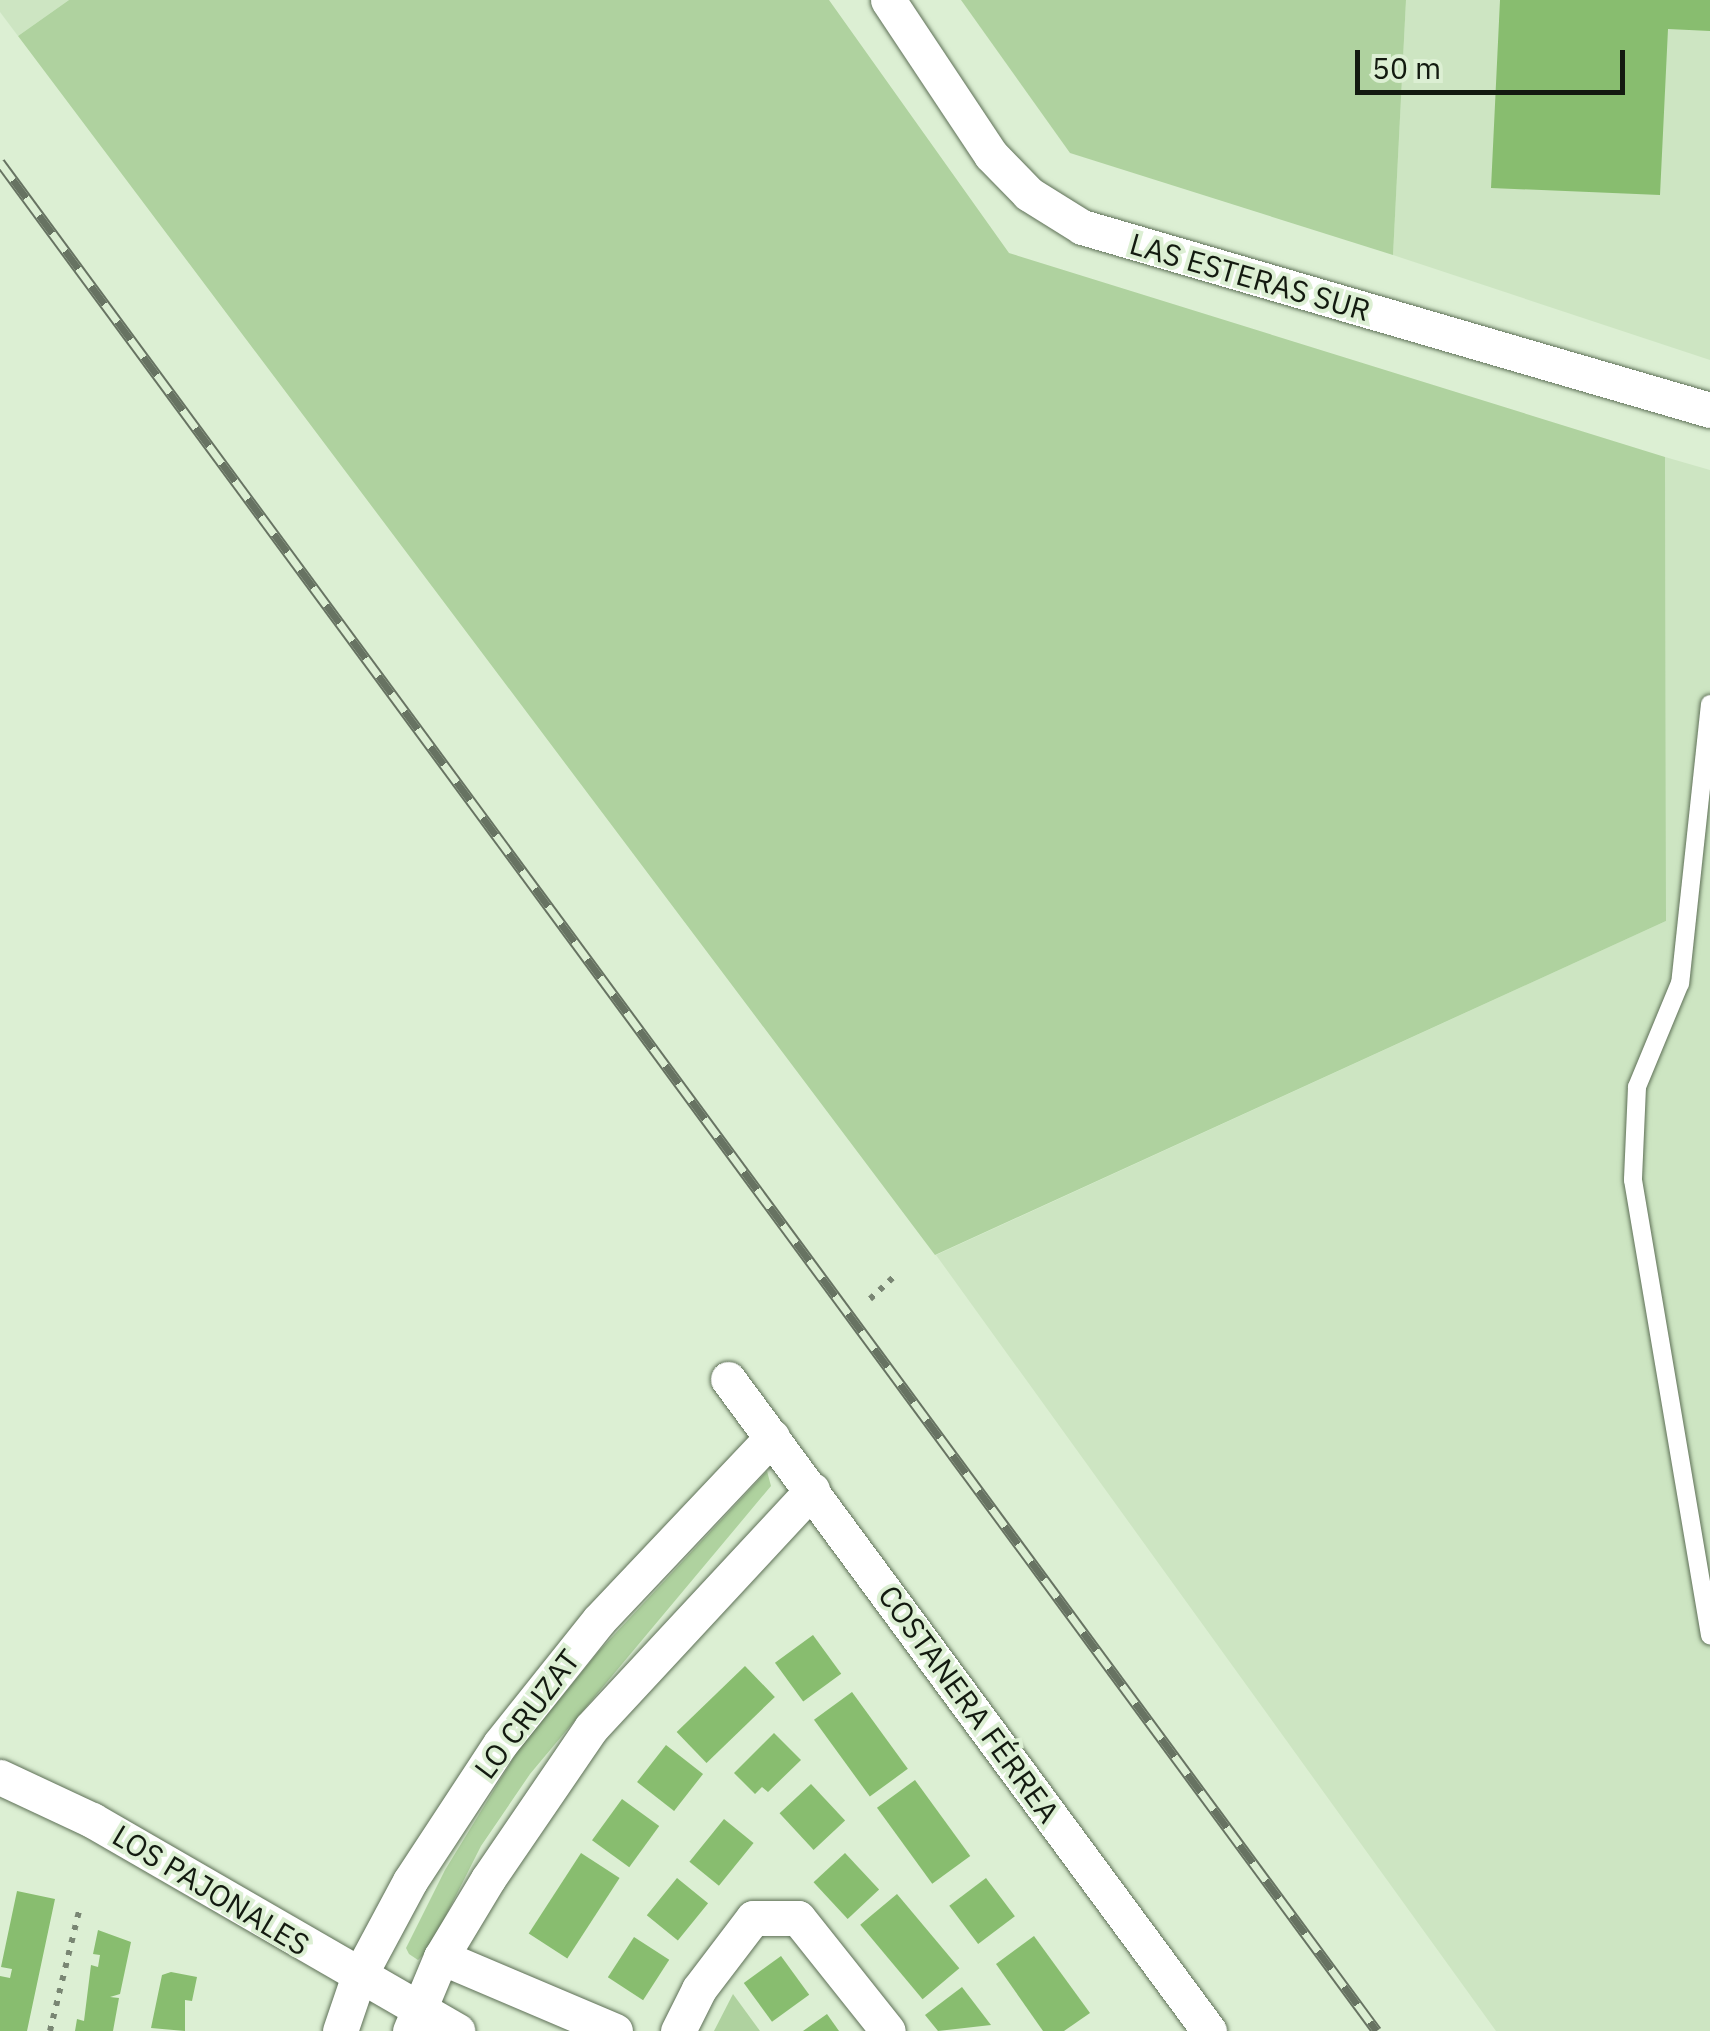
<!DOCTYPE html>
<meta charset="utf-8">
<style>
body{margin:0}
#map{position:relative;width:1710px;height:2031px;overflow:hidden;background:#dcefd3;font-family:"IBM Plex Sans",sans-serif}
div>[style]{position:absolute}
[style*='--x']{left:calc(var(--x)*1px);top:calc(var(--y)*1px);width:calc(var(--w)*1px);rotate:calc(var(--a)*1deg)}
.built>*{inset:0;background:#cde5c2}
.green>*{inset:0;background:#afd29f}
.building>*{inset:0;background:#88bd6f;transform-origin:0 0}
.path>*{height:6px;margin-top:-3px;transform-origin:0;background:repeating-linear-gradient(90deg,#798673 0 5px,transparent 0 13px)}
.roads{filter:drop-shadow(0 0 2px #5e7057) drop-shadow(0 0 2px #5e7057)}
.lane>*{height:18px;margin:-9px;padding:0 9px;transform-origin:9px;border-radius:9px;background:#fff}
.street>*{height:35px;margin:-17.5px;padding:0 17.5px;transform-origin:17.5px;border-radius:17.5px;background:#fff}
.rail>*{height:11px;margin-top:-5.5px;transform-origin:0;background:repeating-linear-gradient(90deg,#dcefd3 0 22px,#677362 0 44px);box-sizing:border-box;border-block:2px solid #677362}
span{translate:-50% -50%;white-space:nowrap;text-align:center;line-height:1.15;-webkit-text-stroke:8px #dcefd3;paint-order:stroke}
.street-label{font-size:30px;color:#131a10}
.scale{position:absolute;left:1355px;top:50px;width:270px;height:45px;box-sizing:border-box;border:5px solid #131a10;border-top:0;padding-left:12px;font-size:30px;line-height:35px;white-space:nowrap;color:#131a10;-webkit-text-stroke:8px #dcefd3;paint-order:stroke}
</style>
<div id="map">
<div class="built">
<i style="clip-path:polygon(0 0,69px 0,18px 36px,0 12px)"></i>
<i style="clip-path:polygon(1406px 0,1710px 0,1710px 360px,1393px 255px)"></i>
<i style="clip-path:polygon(1665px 457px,1710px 470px,1710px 2031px,1496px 2031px,936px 1255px,1666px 921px)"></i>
</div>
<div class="green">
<i style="clip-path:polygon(69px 0,829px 0,1009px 253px,1665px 457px,1666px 921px,935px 1255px,18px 36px)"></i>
<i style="clip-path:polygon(961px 0,1406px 0,1393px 255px,1070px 153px)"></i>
<i style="clip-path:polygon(767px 1471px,771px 1486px,530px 1774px,481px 1846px,429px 1949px,418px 1960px,409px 1954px,406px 1948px,445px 1870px,519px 1749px,599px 1651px)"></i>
<i style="clip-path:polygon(733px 1994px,760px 2031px,714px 2031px)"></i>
</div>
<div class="building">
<i style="clip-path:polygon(1500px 0,1710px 0,1710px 31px,1668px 29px,1660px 195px,1491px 188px)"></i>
<i style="left:813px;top:1635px;width:48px;height:47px;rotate:54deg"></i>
<i style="left:745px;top:1666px;width:43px;height:95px;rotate:46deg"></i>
<i style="left:852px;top:1692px;width:95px;height:47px;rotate:54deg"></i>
<i style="clip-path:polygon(774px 1733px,801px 1760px,768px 1792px,762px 1787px,755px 1794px,734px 1773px)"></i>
<i style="left:666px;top:1745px;width:47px;height:47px;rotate:38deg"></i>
<i style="left:915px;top:1780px;width:94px;height:47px;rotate:54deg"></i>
<i style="left:811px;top:1784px;width:50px;height:43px;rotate:47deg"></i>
<i style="left:622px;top:1799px;width:46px;height:51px;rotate:36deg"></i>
<i style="left:724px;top:1819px;width:38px;height:55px;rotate:39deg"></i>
<i style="left:581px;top:1853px;width:46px;height:96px;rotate:33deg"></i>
<i style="left:845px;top:1853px;width:50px;height:43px;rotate:47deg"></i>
<i style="left:677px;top:1878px;width:40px;height:48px;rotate:39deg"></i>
<i style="left:986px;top:1878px;width:48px;height:46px;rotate:53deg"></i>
<i style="clip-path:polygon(17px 1891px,55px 1899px,27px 2031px,0 2031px,0 1976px,10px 1978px,12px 1969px,1px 1967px)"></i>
<i style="left:897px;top:1894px;width:97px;height:48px;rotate:50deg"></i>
<i style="clip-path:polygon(98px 1930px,131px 1942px,120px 1994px,110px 1997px,119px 1998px,113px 2031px,75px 2031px,77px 2019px,84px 2021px,91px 1965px,98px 1967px,100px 1955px,93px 1954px)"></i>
<i style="clip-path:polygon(1034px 1936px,1090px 2013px,1064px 2031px,1043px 2031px,996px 1964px)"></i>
<i style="left:634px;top:1937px;width:42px;height:48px;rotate:33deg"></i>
<i style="left:781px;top:1956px;width:48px;height:46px;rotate:54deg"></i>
<i style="clip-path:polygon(171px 1972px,197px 1977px,192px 2001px,185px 2000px,185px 2031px,151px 2028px,162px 1975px)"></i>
<i style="clip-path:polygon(962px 1987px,991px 2025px,938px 2031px,925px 2015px)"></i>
<i style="clip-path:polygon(827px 2014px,839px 2031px,803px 2031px)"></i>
</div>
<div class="path">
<i style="--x:870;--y:1299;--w:33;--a:-43"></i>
<i style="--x:50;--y:2031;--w:128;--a:-76.4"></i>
</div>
<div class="roads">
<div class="lane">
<i style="--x:1710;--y:704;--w:281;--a:96.1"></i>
<i style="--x:1680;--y:983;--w:113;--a:112.5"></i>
<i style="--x:1637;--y:1087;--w:93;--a:92.5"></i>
<i style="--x:1633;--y:1180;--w:462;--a:80.4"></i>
</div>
<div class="street">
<i style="--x:888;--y:0;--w:186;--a:56.4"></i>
<i style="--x:991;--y:155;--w:54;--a:45.7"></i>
<i style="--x:1029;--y:194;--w:62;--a:31.9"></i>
<i style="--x:1082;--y:227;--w:654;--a:16.25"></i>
<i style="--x:728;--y:1379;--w:810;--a:53.58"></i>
<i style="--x:0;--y:1777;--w:102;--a:25.1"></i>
<i style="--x:92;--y:1820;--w:422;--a:30"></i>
<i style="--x:441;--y:1957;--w:189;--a:23"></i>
<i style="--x:340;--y:2031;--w:56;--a:-71.2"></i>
<i style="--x:358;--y:1978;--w:110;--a:-61.8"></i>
<i style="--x:410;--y:1881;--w:164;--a:-56.7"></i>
<i style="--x:500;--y:1744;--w:159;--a:-51.4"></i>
<i style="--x:599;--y:1620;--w:252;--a:-46.6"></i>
<i style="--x:410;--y:2031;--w:80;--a:-67.3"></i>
<i style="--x:441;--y:1957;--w:91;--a:-58.9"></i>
<i style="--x:488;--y:1879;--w:183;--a:-55.7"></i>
<i style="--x:591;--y:1728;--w:325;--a:-47.1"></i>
<i style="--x:678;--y:2031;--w:47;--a:-63.4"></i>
<i style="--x:699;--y:1989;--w:89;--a:-52.7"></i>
<i style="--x:753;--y:1918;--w:45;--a:0"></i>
<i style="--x:798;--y:1918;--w:144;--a:51.5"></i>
</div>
</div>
<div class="rail">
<i style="--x:0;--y:162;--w:2321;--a:53.62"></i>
</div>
<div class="street-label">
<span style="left:1250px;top:277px;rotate:16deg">LAS ESTERAS SUR</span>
<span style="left:969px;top:1704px;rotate:54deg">COSTANERA FÉRREA</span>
<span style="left:527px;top:1714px;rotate:-53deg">LO CRUZAT</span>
<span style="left:211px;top:1890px;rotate:31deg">LOS PAJONALES</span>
</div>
<div class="scale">50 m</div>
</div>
